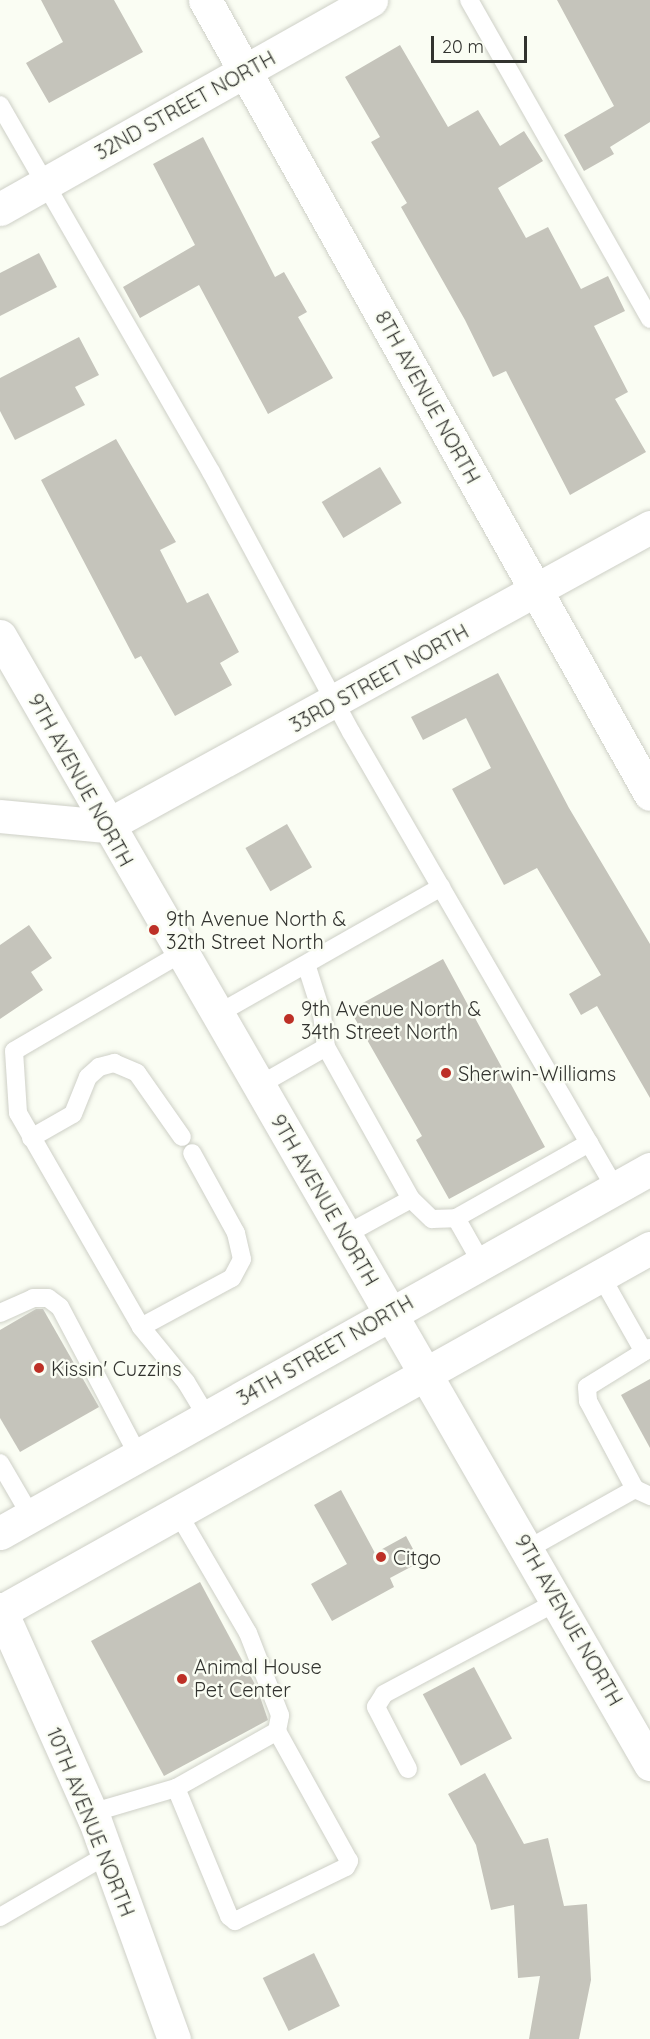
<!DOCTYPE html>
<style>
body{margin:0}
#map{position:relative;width:650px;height:2039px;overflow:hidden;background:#fafdf3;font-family:Quicksand,sans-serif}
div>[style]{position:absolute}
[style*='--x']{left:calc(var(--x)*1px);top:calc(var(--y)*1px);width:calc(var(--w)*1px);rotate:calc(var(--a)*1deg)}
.building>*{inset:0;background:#c5c4bb;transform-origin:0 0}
.roads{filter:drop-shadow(0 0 2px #ced0c7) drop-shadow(0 0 2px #ced0c7)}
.service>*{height:18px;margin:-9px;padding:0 9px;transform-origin:9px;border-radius:9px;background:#fff}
.minor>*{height:33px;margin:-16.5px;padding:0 16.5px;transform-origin:16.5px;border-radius:16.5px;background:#fff}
.tertiary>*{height:33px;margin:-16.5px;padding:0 16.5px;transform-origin:16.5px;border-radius:16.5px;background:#fff}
.trunk>*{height:33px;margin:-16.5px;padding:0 16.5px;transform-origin:16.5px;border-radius:16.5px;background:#fff}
.dots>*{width:16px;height:16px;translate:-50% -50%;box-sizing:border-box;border:3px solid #fafdf3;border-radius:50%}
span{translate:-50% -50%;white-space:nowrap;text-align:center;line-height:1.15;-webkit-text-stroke:5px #fafdf3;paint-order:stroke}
.street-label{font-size:20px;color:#32332f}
.poi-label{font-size:20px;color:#32332f}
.left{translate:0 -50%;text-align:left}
.scale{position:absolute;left:431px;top:36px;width:96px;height:27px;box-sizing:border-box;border:3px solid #32332f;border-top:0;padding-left:8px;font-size:18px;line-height:21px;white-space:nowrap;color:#32332f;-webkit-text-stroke:4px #fafdf3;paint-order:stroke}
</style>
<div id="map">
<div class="building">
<i style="clip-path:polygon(41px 0,114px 0,143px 52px,49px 103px,26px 63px,63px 42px)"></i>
<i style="clip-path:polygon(557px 0,650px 0,650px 122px,610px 147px,614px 154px,584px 171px,564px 135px,614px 106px)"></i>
<i style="clip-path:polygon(400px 45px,448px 127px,478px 110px,500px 146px,524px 131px,543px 161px,498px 188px,526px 238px,548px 227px,581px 289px,608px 276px,625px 311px,594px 326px,628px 392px,615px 399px,646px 452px,570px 495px,506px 371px,493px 377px,465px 320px,401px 207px,407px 203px,371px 142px,380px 137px,345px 77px)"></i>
<i style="clip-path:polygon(203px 137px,275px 277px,284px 272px,307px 312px,298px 317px,333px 378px,268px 414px,199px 285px,140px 318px,123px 287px,195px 245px,153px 164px)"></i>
<i style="clip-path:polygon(39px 253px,57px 287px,0 316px,0 273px)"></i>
<i style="clip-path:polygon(79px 337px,99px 375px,75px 387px,85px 405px,15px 440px,0 411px,0 378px)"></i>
<i style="clip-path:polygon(116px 439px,176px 542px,160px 550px,187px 603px,208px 593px,239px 652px,220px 663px,232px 685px,175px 716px,141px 656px,135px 659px,41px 480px)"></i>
<i style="left:380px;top:467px;width:42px;height:68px;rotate:59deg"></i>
<i style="clip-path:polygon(498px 673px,569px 808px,650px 944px,650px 1098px,597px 1006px,581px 1015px,569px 994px,601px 975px,537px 868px,504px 885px,452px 789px,491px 768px,466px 718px,423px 740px,411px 717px)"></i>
<i style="left:287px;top:824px;width:50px;height:48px;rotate:60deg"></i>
<i style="clip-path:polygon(29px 925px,52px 958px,31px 972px,43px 990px,0 1019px,0 945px)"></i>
<i style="clip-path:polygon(443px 959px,545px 1147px,449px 1199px,416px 1140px,422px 1136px,350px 1010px)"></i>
<i style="clip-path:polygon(36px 1309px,43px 1309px,99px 1407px,20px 1452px,0 1418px,0 1330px)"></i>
<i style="clip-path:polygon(650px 1379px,650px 1448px,621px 1395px)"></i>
<i style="clip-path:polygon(341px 1490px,375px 1553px,406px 1536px,420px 1562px,390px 1578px,394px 1587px,332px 1621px,311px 1584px,347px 1564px,314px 1505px)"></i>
<i style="clip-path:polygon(200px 1582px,257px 1688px,268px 1720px,164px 1776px,91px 1641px)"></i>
<i style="left:474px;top:1667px;width:81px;height:58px;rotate:62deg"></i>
<i style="clip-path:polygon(485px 1773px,524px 1844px,548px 1838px,564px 1906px,587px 1904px,591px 1980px,579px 2039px,529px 2039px,540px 1976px,518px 1978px,514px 1905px,491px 1910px,476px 1845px,448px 1794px)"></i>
<i style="left:314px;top:1953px;width:59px;height:57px;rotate:64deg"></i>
</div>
<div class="roads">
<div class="service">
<i style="--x:469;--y:0;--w:367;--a:60.4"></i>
<i style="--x:0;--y:105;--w:423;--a:60.1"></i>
<i style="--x:211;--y:472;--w:295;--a:61.7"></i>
<i style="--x:351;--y:732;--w:527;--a:59.93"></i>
<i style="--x:180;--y:954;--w:192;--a:149.7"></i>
<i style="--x:14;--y:1051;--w:62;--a:86.3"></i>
<i style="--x:18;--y:1113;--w:247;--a:60.1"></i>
<i style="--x:141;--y:1327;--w:71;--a:50.7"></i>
<i style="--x:186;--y:1382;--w:41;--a:59"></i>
<i style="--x:216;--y:1015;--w:259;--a:-29.6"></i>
<i style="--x:326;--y:1047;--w:174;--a:60.8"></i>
<i style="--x:411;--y:1199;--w:29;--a:44"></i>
<i style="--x:432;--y:1219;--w:24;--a:-2"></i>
<i style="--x:456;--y:1218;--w:153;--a:-29.4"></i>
<i style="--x:258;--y:1086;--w:78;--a:-29.8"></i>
<i style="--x:326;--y:1047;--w:33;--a:-97"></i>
<i style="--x:322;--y:1014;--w:52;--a:-107.7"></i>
<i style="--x:31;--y:1138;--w:48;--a:-29.7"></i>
<i style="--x:73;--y:1114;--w:40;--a:-68"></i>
<i style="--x:88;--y:1077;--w:15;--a:-42"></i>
<i style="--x:99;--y:1067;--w:16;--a:-15"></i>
<i style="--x:114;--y:1063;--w:25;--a:23"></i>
<i style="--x:137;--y:1073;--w:78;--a:54.9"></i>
<i style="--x:456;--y:1218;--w:51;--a:60.4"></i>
<i style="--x:345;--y:1235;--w:75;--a:-28.6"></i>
<i style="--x:601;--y:1276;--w:87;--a:60.5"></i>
<i style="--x:0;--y:1313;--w:36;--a:-24"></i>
<i style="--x:33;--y:1298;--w:15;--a:0"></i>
<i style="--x:48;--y:1298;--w:15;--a:37"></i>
<i style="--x:60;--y:1307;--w:167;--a:62.2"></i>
<i style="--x:141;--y:1327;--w:103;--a:-28.3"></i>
<i style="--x:232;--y:1278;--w:21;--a:-62"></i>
<i style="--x:242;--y:1259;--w:27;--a:-103"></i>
<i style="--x:236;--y:1233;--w:91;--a:-118.8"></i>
<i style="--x:650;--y:1348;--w:74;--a:148.2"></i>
<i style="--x:587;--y:1387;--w:14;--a:86"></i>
<i style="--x:588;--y:1401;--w:100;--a:61.9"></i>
<i style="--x:635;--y:1489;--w:17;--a:25"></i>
<i style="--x:0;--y:1463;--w:61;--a:59.7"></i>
<i style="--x:528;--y:1549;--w:123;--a:-29.3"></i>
<i style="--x:408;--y:1769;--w:70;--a:-117.3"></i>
<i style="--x:376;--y:1707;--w:15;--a:-58"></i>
<i style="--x:384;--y:1694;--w:197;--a:-28.1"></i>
<i style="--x:176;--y:1788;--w:139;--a:67.5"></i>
<i style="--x:229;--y:1916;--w:8;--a:40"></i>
<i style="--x:235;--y:1921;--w:123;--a:-25.9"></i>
<i style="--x:346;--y:1867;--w:7;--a:-63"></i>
<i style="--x:349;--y:1861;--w:149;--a:-119"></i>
<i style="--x:277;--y:1731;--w:16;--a:-79"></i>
<i style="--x:280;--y:1715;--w:88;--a:-111.3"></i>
<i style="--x:248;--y:1633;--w:139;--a:-120.3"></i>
<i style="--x:91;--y:1813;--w:89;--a:-16.4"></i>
<i style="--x:176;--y:1788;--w:116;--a:-29.4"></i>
<i style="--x:0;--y:1917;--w:124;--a:-30.1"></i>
</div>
<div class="minor">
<i style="--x:205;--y:0;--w:910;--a:60.73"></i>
<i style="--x:0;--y:209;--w:426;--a:-29.4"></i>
<i style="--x:0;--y:816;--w:106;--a:5.4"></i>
<i style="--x:106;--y:826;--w:621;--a:-28.79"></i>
<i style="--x:0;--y:1609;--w:232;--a:65.9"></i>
<i style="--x:95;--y:1821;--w:232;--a:70.1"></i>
</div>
<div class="tertiary">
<i style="--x:0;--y:636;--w:1302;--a:60.05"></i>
</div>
<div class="trunk">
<i style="--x:0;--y:1533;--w:745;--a:-29.25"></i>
<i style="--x:0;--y:1612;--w:745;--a:-29.25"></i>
</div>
</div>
<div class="dots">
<i style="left:154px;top:930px;background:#bd3026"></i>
<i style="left:289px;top:1019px;background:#bd3026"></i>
<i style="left:446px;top:1073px;background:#bd3026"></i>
<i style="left:39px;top:1368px;background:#bd3026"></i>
<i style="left:381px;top:1557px;background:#bd3026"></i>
<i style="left:182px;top:1679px;background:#bd3026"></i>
</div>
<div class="street-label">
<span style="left:185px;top:105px;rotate:-29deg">32ND STREET NORTH</span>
<span style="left:428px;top:397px;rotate:61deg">8TH AVENUE NORTH</span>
<span style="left:379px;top:678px;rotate:-29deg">33RD STREET NORTH</span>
<span style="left:81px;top:780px;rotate:61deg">9TH AVENUE NORTH</span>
<span style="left:325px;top:1200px;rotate:60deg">9TH AVENUE NORTH</span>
<span style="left:325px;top:1350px;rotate:-30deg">34TH STREET NORTH</span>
<span style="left:569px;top:1620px;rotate:60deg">9TH AVENUE NORTH</span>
<span style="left:91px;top:1822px;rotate:68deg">10TH AVENUE NORTH</span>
</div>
<div class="poi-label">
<span class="left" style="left:166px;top:930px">9th Avenue North &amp;<br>32th Street North</span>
<span class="left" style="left:301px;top:1020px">9th Avenue North &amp;<br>34th Street North</span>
<span class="left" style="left:458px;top:1073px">Sherwin-Williams</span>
<span class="left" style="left:51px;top:1368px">Kissin' Cuzzins</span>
<span class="left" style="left:393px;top:1557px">Citgo</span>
<span class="left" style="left:194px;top:1678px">Animal House<br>Pet Center</span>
</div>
<div class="scale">20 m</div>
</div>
